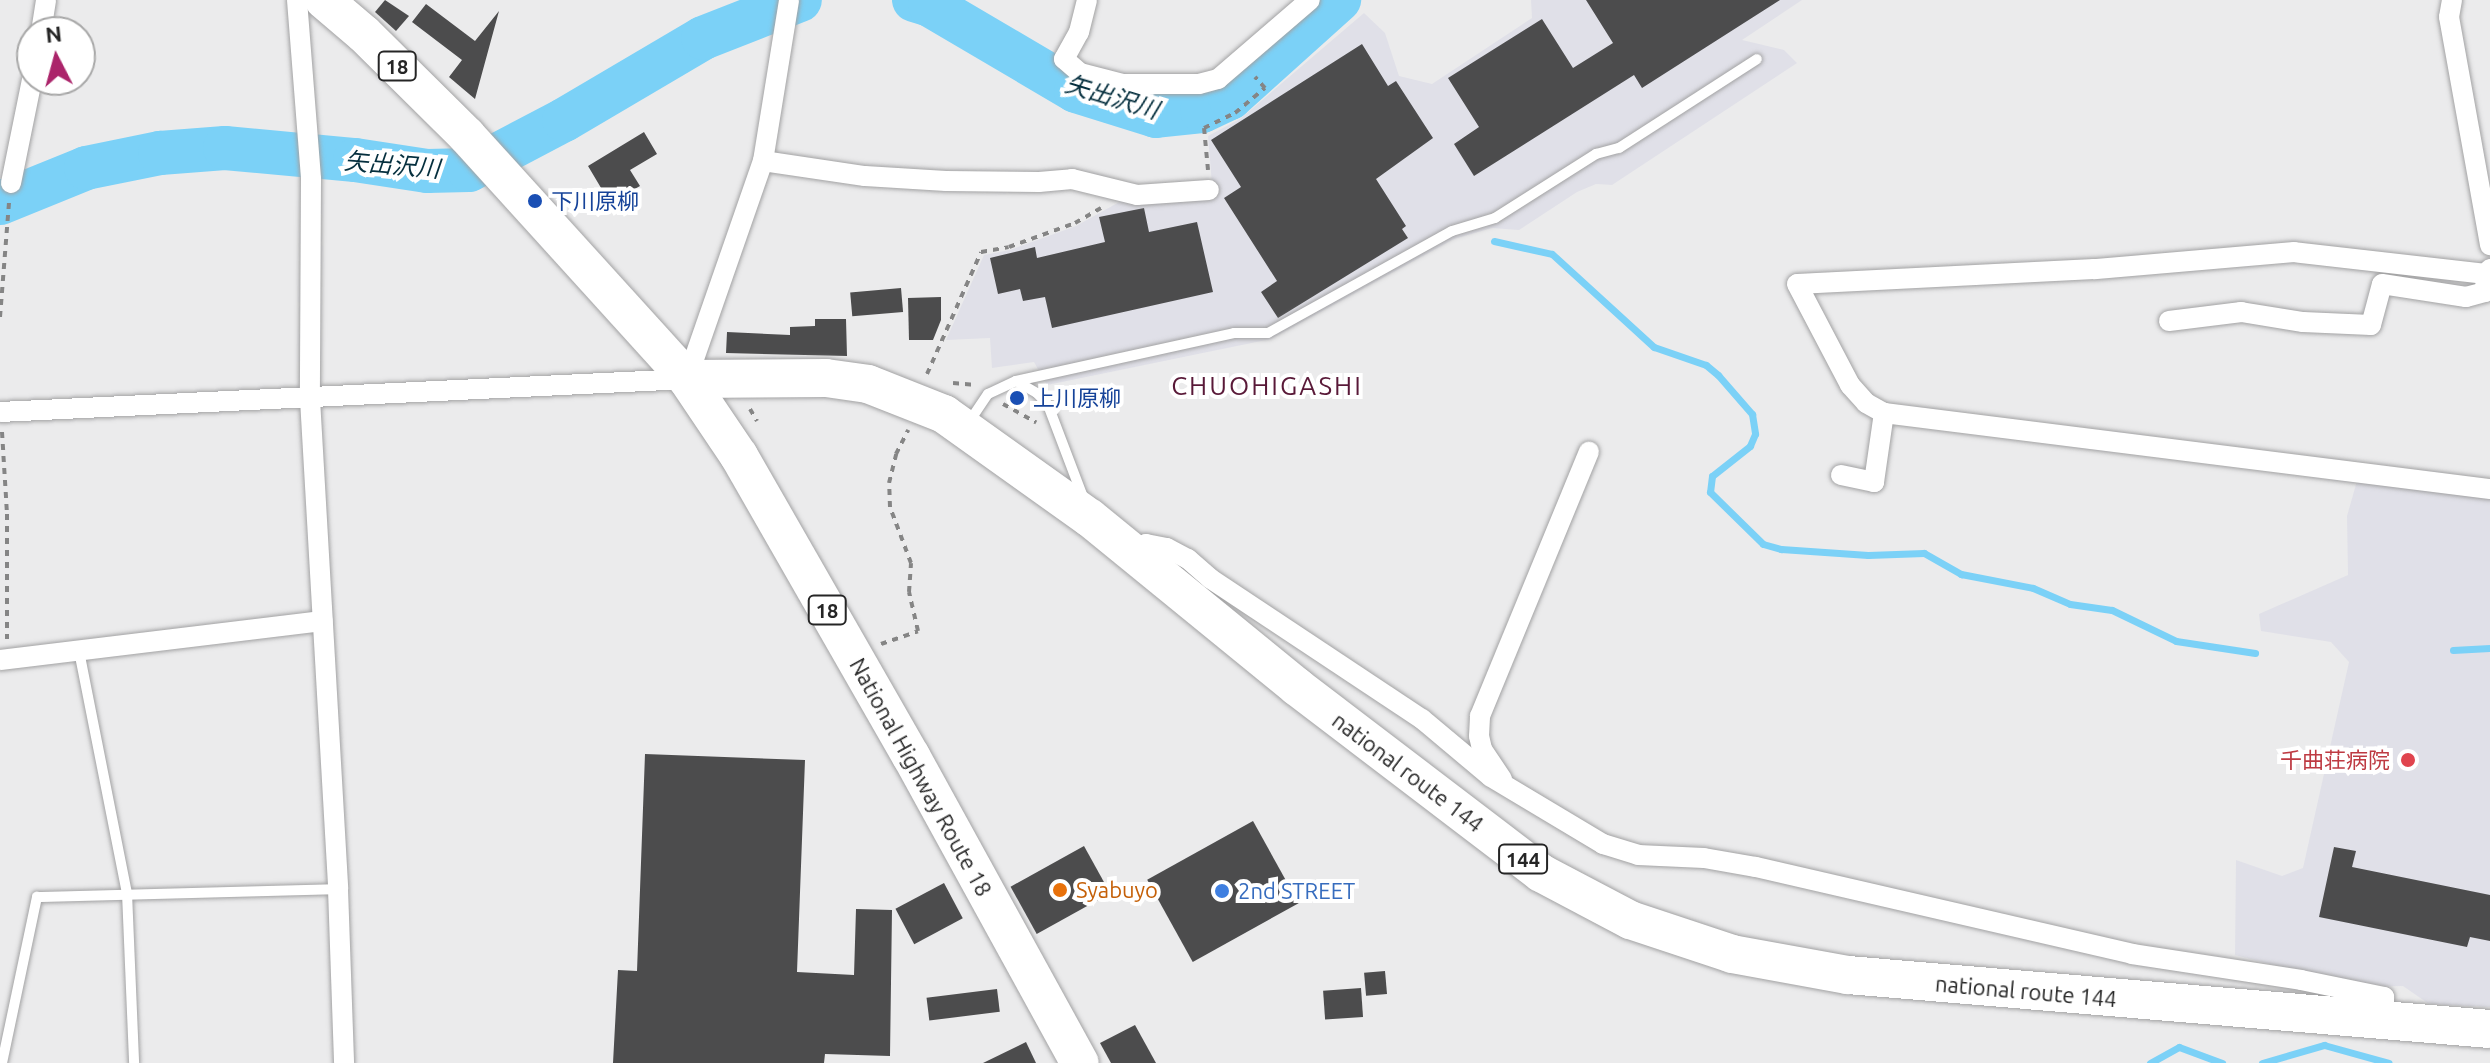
<!DOCTYPE html>
<meta charset="utf-8">
<style>
body{margin:0}
#map{position:relative;width:2490px;height:1063px;overflow:hidden;background:#ebebec;font-family:Ubuntu,"Noto Sans JP",sans-serif}
div>[style]{position:absolute}
[style*='--x']{left:calc(var(--x)*1px);top:calc(var(--y)*1px);width:calc(var(--w)*1px);rotate:calc(var(--a)*1deg)}
.built>*{inset:0;background:#e0e0e8}
.stream>*{height:7px;margin:-3.5px;padding:0 3.5px;transform-origin:3.5px;border-radius:3.5px;background:#7bd1f7}
.river>*{height:44px;margin:-22px;padding:0 22px;transform-origin:22px;border-radius:22px;background:#7bd1f7}
.building>*{inset:0;background:#4c4c4d;transform-origin:0 0}
.path>*{height:4px;margin-top:-2px;transform-origin:0;background:repeating-linear-gradient(90deg,#858585 0 6px,transparent 0 12px)}
.roads{filter:drop-shadow(0 0 2px #a2a2a3) drop-shadow(0 0 2px #a2a2a3)}
.lane>*{height:10px;margin:-5px;padding:0 5px;transform-origin:5px;border-radius:5px;background:#fff}
.street>*{height:20px;margin:-10px;padding:0 10px;transform-origin:10px;border-radius:10px;background:#fff}
.highway>*{height:38px;margin:-19px;padding:0 19px;transform-origin:19px;border-radius:19px;background:#fff}
.dots>*{width:22px;height:22px;translate:-50% -50%;box-sizing:border-box;border:4px solid #fff;border-radius:50%}
span{translate:-50% -50%;white-space:nowrap;text-align:center;line-height:1.15;-webkit-text-stroke:8px #fff;paint-order:stroke}
.shield-label span{padding:2px 6px;background:#fff;border:2px solid;border-radius:6px;-webkit-text-stroke-width:0}
.shield-label{font-size:20px;color:#252525;font-weight:700}
.transit-label{font-size:22px;color:#164399}
.left{translate:0 -50%;text-align:left}
.health-label{font-size:22px;color:#be3a42}
.right{translate:-100% -50%;text-align:right}
.street-label{font-size:22px;color:#252525}
.food-label{font-size:22px;color:#c56008}
.shop-label{font-size:22px;color:#366cbe}
.water-label{font-size:24px;color:#052f3e;font-style:italic}
.quarter-label{font-size:26px;color:#591938;letter-spacing:2px}
.north{position:absolute;left:16px;top:16px;width:80px;height:80px;box-sizing:border-box;background:#fff;border:2px solid #a8a8a8;border-radius:50%;rotate:354deg;font-size:22px;font-weight:700;line-height:32px;text-align:center;color:#252525}
.north::after{content:'';display:block;margin:auto;width:28px;height:36px;background:#ab246a;clip-path:polygon(50% 0,100% 100%,50% 72%,0 100%)}
</style>
<div id="map">
<div class="built">
<i style="clip-path:polygon(1531px 0,1802px 0,1742px 40px,1784px 50px,1797px 63px,1612px 185px,1596px 184px,1577px 192px,1519px 230px,1492px 228px,1454px 239px,1271px 339px,1047px 385px,1034px 362px,992px 368px,990px 338px,946px 340px,984px 255px,1010px 250px,1076px 226px,1123px 200px,1213px 196px,1208px 136px,1240px 119px,1364px 13px,1385px 33px,1399px 76px,1432px 84px,1532px 18px)"></i>
<i style="clip-path:polygon(2357px 481px,2490px 498px,2490px 1007px,2429px 1004px,2403px 986px,2359px 987px,2235px 955px,2236px 860px,2282px 876px,2303px 868px,2349px 662px,2331px 642px,2261px 631px,2259px 614px,2348px 575px,2347px 516px)"></i>
</div>
<div class="stream">
<i style="--x:1494;--y:241;--w:59;--a:12.6"></i>
<i style="--x:1552;--y:254;--w:138;--a:42.4"></i>
<i style="--x:1654;--y:347;--w:55;--a:19.1"></i>
<i style="--x:1706;--y:365;--w:16;--a:40"></i>
<i style="--x:1718;--y:375;--w:52;--a:48.9"></i>
<i style="--x:1752;--y:414;--w:20;--a:81"></i>
<i style="--x:1755;--y:434;--w:13;--a:113"></i>
<i style="--x:1750;--y:446;--w:48;--a:141.7"></i>
<i style="--x:1712;--y:476;--w:16;--a:97"></i>
<i style="--x:1710;--y:492;--w:74;--a:44.5"></i>
<i style="--x:1763;--y:544;--w:19;--a:16"></i>
<i style="--x:1781;--y:549;--w:87;--a:3.9"></i>
<i style="--x:1868;--y:555;--w:56;--a:-2"></i>
<i style="--x:1924;--y:553;--w:43;--a:29.6"></i>
<i style="--x:1961;--y:574;--w:73;--a:11"></i>
<i style="--x:2033;--y:588;--w:40;--a:23.4"></i>
<i style="--x:2070;--y:604;--w:42;--a:8.1"></i>
<i style="--x:2112;--y:610;--w:71;--a:25.8"></i>
<i style="--x:2176;--y:641;--w:80;--a:8.6"></i>
<i style="--x:2453;--y:650;--w:37;--a:-3"></i>
<i style="--x:2150;--y:1063;--w:33;--a:-29"></i>
<i style="--x:2179;--y:1047;--w:46;--a:20.4"></i>
<i style="--x:2262;--y:1063;--w:65;--a:-16.2"></i>
<i style="--x:2324;--y:1045;--w:67;--a:15.5"></i>
</div>
<div class="river">
<i style="--x:914;--y:0;--w:17;--a:17"></i>
<i style="--x:930;--y:5;--w:169;--a:30.5"></i>
<i style="--x:1076;--y:91;--w:84;--a:17.4"></i>
<i style="--x:1156;--y:116;--w:46;--a:-6.2"></i>
<i style="--x:1202;--y:111;--w:31;--a:-25"></i>
<i style="--x:1230;--y:98;--w:147;--a:-42"></i>
<i style="--x:0;--y:203;--w:93;--a:-22.1"></i>
<i style="--x:86;--y:168;--w:76;--a:-11.5"></i>
<i style="--x:160;--y:153;--w:65;--a:-4.4"></i>
<i style="--x:225;--y:148;--w:131;--a:5.3"></i>
<i style="--x:355;--y:160;--w:73;--a:8.7"></i>
<i style="--x:427;--y:171;--w:42;--a:-1.4"></i>
<i style="--x:469;--y:170;--w:107;--a:-27.8"></i>
<i style="--x:564;--y:120;--w:161;--a:-30.5"></i>
<i style="--x:703;--y:38;--w:104;--a:-21.4"></i>
</div>
<div class="building">
<i style="clip-path:polygon(385px 0,409px 16px,396px 31px,375px 12px)"></i>
<i style="clip-path:polygon(1586px 0,1780px 0,1642px 88px,1634px 75px,1474px 176px,1454px 144px,1479px 127px,1448px 78px,1542px 19px,1573px 68px,1613px 43px)"></i>
<i style="clip-path:polygon(426px 4px,475px 41px,499px 11px,475px 99px,449px 77px,462px 60px,412px 22px)"></i>
<i style="clip-path:polygon(1362px 44px,1388px 86px,1396px 81px,1433px 138px,1376px 179px,1406px 226px,1402px 229px,1408px 238px,1278px 318px,1261px 292px,1277px 281px,1224px 198px,1241px 187px,1211px 140px)"></i>
<i style="clip-path:polygon(644px 132px,657px 154px,630px 170px,640px 186px,610px 203px,588px 166px)"></i>
<i style="clip-path:polygon(1144px 208px,1149px 232px,1197px 222px,1213px 292px,1052px 328px,1045px 297px,1023px 301px,1020px 289px,998px 294px,990px 258px,1035px 247px,1037px 258px,1105px 242px,1099px 217px)"></i>
<i style="left:901px;top:288px;width:24px;height:51px;rotate:85deg"></i>
<i style="clip-path:polygon(941px 297px,941px 320px,933px 340px,909px 340px,908px 298px)"></i>
<i style="clip-path:polygon(815px 319px,846px 319px,847px 356px,726px 353px,727px 332px,790px 335px,790px 327px,815px 326px)"></i>
<i style="clip-path:polygon(645px 754px,805px 760px,797px 972px,854px 975px,856px 909px,892px 910px,890px 1056px,825px 1054px,824px 1063px,613px 1063px,618px 970px,637px 971px)"></i>
<i style="left:1253px;top:821px;width:94px;height:121px;rotate:61deg"></i>
<i style="left:1084px;top:846px;width:54px;height:84px;rotate:61deg"></i>
<i style="clip-path:polygon(2334px 847px,2356px 851px,2352px 867px,2490px 895px,2490px 941px,2470px 937px,2467px 947px,2319px 917px)"></i>
<i style="left:944px;top:883px;width:40px;height:55px;rotate:62deg"></i>
<i style="left:1385px;top:971px;width:23px;height:21px;rotate:85deg"></i>
<i style="left:1361px;top:988px;width:29px;height:38px;rotate:86deg"></i>
<i style="left:997px;top:989px;width:23px;height:71px;rotate:83deg"></i>
<i style="clip-path:polygon(1135px 1025px,1156px 1063px,1111px 1063px,1100px 1043px)"></i>
<i style="clip-path:polygon(1026px 1042px,1036px 1063px,983px 1063px)"></i>
</div>
<div class="path">
<i style="--x:1208;--y:170;--w:42;--a:-95.4"></i>
<i style="--x:1204;--y:128;--w:34;--a:-26"></i>
<i style="--x:1235;--y:113;--w:39;--a:-40"></i>
<i style="--x:1265;--y:88;--w:15;--a:-132"></i>
<i style="--x:0;--y:317;--w:115;--a:-85.5"></i>
<i style="--x:927;--y:374;--w:133;--a:-66.1"></i>
<i style="--x:981;--y:252;--w:28;--a:-10"></i>
<i style="--x:1009;--y:247;--w:70;--a:-20"></i>
<i style="--x:1075;--y:223;--w:30;--a:-30"></i>
<i style="--x:953;--y:383;--w:23;--a:5"></i>
<i style="--x:1003;--y:404;--w:38;--a:29"></i>
<i style="--x:750;--y:409;--w:14;--a:60"></i>
<i style="--x:2;--y:432;--w:82;--a:86.5"></i>
<i style="--x:7;--y:514;--w:125;--a:90"></i>
<i style="--x:881;--y:644;--w:39;--a:-19"></i>
<i style="--x:918;--y:631;--w:40;--a:-103"></i>
<i style="--x:909;--y:592;--w:29;--a:-86"></i>
<i style="--x:911;--y:563;--w:60;--a:-110.6"></i>
<i style="--x:890;--y:507;--w:24;--a:-92"></i>
<i style="--x:889;--y:483;--w:30;--a:-76"></i>
<i style="--x:896;--y:454;--w:27;--a:-63"></i>
</div>
<div class="roads">
<div class="lane">
<i style="--x:1016;--y:381;--w:24;--a:30"></i>
<i style="--x:1037;--y:393;--w:16;--a:47"></i>
<i style="--x:1048;--y:405;--w:102;--a:69.2"></i>
<i style="--x:969;--y:422;--w:34;--a:-56"></i>
<i style="--x:988;--y:394;--w:31;--a:-25"></i>
<i style="--x:1016;--y:381;--w:223;--a:-12.4"></i>
<i style="--x:1234;--y:333;--w:34;--a:0"></i>
<i style="--x:1268;--y:333;--w:210;--a:-29"></i>
<i style="--x:1452;--y:231;--w:45;--a:-16.8"></i>
<i style="--x:1495;--y:218;--w:120;--a:-32.4"></i>
<i style="--x:1596;--y:154;--w:24;--a:-15"></i>
<i style="--x:1619;--y:148;--w:164;--a:-32.8"></i>
<i style="--x:79;--y:651;--w:247;--a:78.8"></i>
<i style="--x:127;--y:893;--w:170;--a:87.6"></i>
<i style="--x:2;--y:1063;--w:170;--a:-78.1"></i>
<i style="--x:37;--y:897;--w:301;--a:-1.5"></i>
</div>
<div class="street">
<i style="--x:297;--y:0;--w:180;--a:85.5"></i>
<i style="--x:311;--y:179;--w:220;--a:90.3"></i>
<i style="--x:310;--y:399;--w:491;--a:86.7"></i>
<i style="--x:338;--y:889;--w:174;--a:88"></i>
<i style="--x:1087;--y:0;--w:33;--a:104"></i>
<i style="--x:1079;--y:32;--w:31;--a:119"></i>
<i style="--x:1064;--y:59;--w:21;--a:41"></i>
<i style="--x:1080;--y:73;--w:44;--a:14.3"></i>
<i style="--x:1123;--y:84;--w:76;--a:0"></i>
<i style="--x:1199;--y:84;--w:20;--a:-15"></i>
<i style="--x:1218;--y:79;--w:121;--a:-40.7"></i>
<i style="--x:2452;--y:0;--w:17;--a:100"></i>
<i style="--x:2449;--y:17;--w:232;--a:79.8"></i>
<i style="--x:41;--y:32;--w:32;--a:-81"></i>
<i style="--x:763;--y:161;--w:103;--a:8.4"></i>
<i style="--x:865;--y:176;--w:81;--a:3.5"></i>
<i style="--x:946;--y:181;--w:93;--a:0.6"></i>
<i style="--x:1039;--y:182;--w:33;--a:-5"></i>
<i style="--x:1072;--y:179;--w:67;--a:13.8"></i>
<i style="--x:1137;--y:195;--w:72;--a:-4"></i>
<i style="--x:11;--y:183;--w:105;--a:-78.5"></i>
<i style="--x:2490;--y:269;--w:6;--a:129"></i>
<i style="--x:2486;--y:274;--w:193;--a:-173.5"></i>
<i style="--x:2294;--y:252;--w:201;--a:175.1"></i>
<i style="--x:2094;--y:269;--w:297;--a:177.1"></i>
<i style="--x:1797;--y:284;--w:114;--a:62.3"></i>
<i style="--x:1850;--y:385;--w:24;--a:48"></i>
<i style="--x:1866;--y:403;--w:21;--a:29"></i>
<i style="--x:1884;--y:413;--w:611;--a:7.15"></i>
<i style="--x:2169;--y:321;--w:73;--a:-7.1"></i>
<i style="--x:2241;--y:312;--w:63;--a:9.2"></i>
<i style="--x:2303;--y:322;--w:68;--a:2.5"></i>
<i style="--x:2371;--y:325;--w:42;--a:-75"></i>
<i style="--x:2382;--y:284;--w:85;--a:8.8"></i>
<i style="--x:2466;--y:297;--w:20;--a:-15"></i>
<i style="--x:2485;--y:292;--w:18;--a:-87"></i>
<i style="--x:0;--y:412;--w:688;--a:-2.75"></i>
<i style="--x:687;--y:379;--w:231;--a:-70.8"></i>
<i style="--x:763;--y:161;--w:163;--a:-80.8"></i>
<i style="--x:1841;--y:475;--w:34;--a:12"></i>
<i style="--x:1874;--y:482;--w:70;--a:-81.8"></i>
<i style="--x:1134;--y:553;--w:15;--a:-37"></i>
<i style="--x:1146;--y:544;--w:21;--a:11"></i>
<i style="--x:1167;--y:548;--w:24;--a:28"></i>
<i style="--x:1188;--y:559;--w:30;--a:41"></i>
<i style="--x:1211;--y:579;--w:253;--a:33.6"></i>
<i style="--x:1422;--y:719;--w:90;--a:40"></i>
<i style="--x:1491;--y:777;--w:131;--a:30.9"></i>
<i style="--x:1603;--y:844;--w:37;--a:17"></i>
<i style="--x:1638;--y:855;--w:66;--a:2.6"></i>
<i style="--x:1704;--y:858;--w:53;--a:9.8"></i>
<i style="--x:1756;--y:867;--w:386;--a:13"></i>
<i style="--x:2132;--y:954;--w:171;--a:8.7"></i>
<i style="--x:2301;--y:980;--w:85;--a:11.6"></i>
<i style="--x:2384;--y:997;--w:22;--a:90"></i>
<i style="--x:0;--y:660;--w:325;--a:-6.9"></i>
<i style="--x:1502;--y:779;--w:36;--a:-124"></i>
<i style="--x:1482;--y:749;--w:13;--a:-103"></i>
<i style="--x:1479;--y:736;--w:20;--a:-87"></i>
<i style="--x:1480;--y:716;--w:286;--a:-67.6"></i>
</div>
<div class="highway">
<i style="--x:324;--y:0;--w:52;--a:40.4"></i>
<i style="--x:364;--y:34;--w:145;--a:44.7"></i>
<i style="--x:467;--y:136;--w:328;--a:47.8"></i>
<i style="--x:687;--y:379;--w:93;--a:56"></i>
<i style="--x:739;--y:456;--w:346;--a:60.2"></i>
<i style="--x:911;--y:756;--w:350;--a:61.2"></i>
<i style="--x:687;--y:379;--w:139;--a:-0.4"></i>
<i style="--x:826;--y:378;--w:42;--a:8.1"></i>
<i style="--x:868;--y:384;--w:82;--a:21.5"></i>
<i style="--x:944;--y:414;--w:179;--a:35.5"></i>
<i style="--x:1090;--y:518;--w:267;--a:39.2"></i>
<i style="--x:1297;--y:687;--w:307;--a:37.3"></i>
<i style="--x:1541;--y:873;--w:101;--a:27.8"></i>
<i style="--x:1630;--y:920;--w:108;--a:18.4"></i>
<i style="--x:1732;--y:954;--w:118;--a:10.3"></i>
<i style="--x:1848;--y:975;--w:644;--a:4.81"></i>
</div>
</div>
<div class="dots">
<i style="left:535px;top:201px;background:#1a4fb4"></i>
<i style="left:1017px;top:398px;background:#1a4fb4"></i>
<i style="left:2408px;top:760px;background:#e0444e"></i>
<i style="left:1060px;top:890px;background:#e8710a"></i>
<i style="left:1222px;top:891px;background:#3f7fe0"></i>
</div>
<div class="shield-label">
<span style="left:397px;top:66px">18</span>
<span style="left:827px;top:610px">18</span>
<span style="left:1523px;top:859px">144</span>
</div>
<div class="transit-label">
<span class="left" style="left:551px;top:201px">下川原柳</span>
<span class="left" style="left:1033px;top:398px">上川原柳</span>
</div>
<div class="health-label">
<span class="right" style="left:2390px;top:760px">千曲荘病院</span>
</div>
<div class="street-label">
<span style="left:1408px;top:772px;rotate:37deg">national route 144</span>
<span style="left:921px;top:777px;rotate:61deg">National Highway Route 18</span>
<span style="left:2026px;top:991px;rotate:5deg">national route 144</span>
</div>
<div class="food-label">
<span class="left" style="left:1076px;top:890px">Syabuyo</span>
</div>
<div class="shop-label">
<span class="left" style="left:1238px;top:891px">2nd STREET</span>
</div>
<div class="water-label">
<span style="left:1112px;top:97px;rotate:17deg">矢出沢川</span>
<span style="left:392px;top:165px;rotate:5deg">矢出沢川</span>
</div>
<div class="quarter-label">
<span style="left:1267px;top:386px">CHUOHIGASHI</span>
</div>
<div class="north">N</div>
</div>
